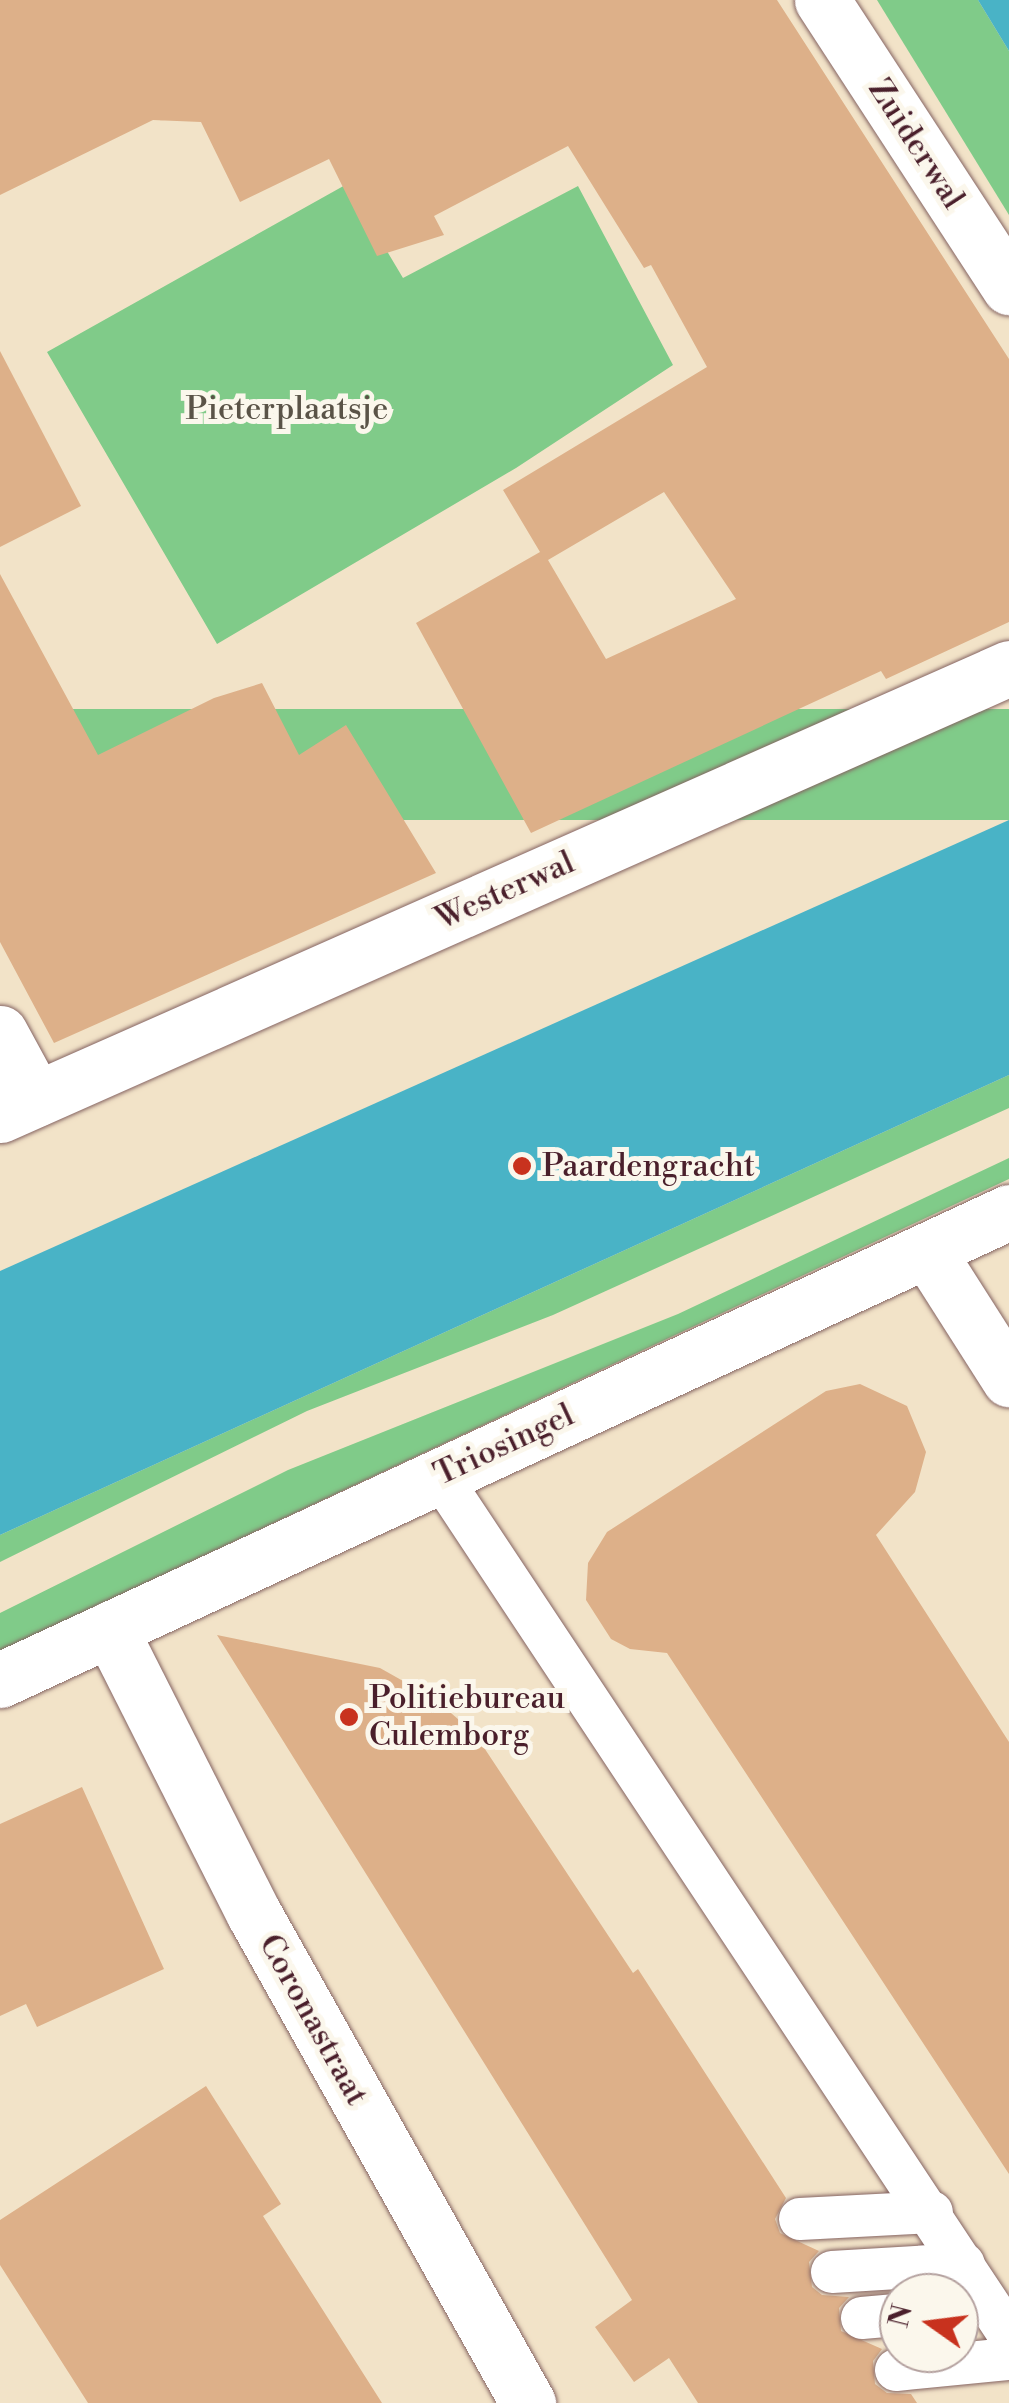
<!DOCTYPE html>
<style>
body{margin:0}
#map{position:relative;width:1009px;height:2403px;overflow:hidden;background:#f2e3c8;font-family:"Libre Bodoni",serif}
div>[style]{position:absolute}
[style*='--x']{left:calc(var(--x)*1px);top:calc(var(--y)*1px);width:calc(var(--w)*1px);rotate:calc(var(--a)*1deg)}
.green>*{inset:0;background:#80cb89;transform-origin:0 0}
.water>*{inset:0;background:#49b3c6}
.building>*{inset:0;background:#ddb089}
.roads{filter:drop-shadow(0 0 2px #856462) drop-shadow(0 0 2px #856462)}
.lane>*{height:42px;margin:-21px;padding:0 21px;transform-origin:21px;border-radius:21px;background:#fff}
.street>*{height:55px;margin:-27.5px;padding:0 27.5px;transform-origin:27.5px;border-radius:27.5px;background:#fff}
.dots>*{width:28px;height:28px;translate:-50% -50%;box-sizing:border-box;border:5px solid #fbf7ec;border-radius:50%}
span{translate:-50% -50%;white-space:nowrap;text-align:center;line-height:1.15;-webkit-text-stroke:10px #fbf7ec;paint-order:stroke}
.street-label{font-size:32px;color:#4a1f2b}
.park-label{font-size:32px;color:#5a5347}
.poi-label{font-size:32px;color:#4a1f2b}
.left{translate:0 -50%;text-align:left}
.north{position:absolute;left:879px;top:2273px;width:100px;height:100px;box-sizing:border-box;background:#fbf7ec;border:2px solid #b4a19f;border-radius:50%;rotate:284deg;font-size:28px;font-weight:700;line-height:40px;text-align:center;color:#4a1f2b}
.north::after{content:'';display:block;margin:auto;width:35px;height:45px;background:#c8321e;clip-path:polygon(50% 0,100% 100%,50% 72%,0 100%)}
</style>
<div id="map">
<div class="green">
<i style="clip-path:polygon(877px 0,978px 0,1009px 51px,1009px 215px)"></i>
<i style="clip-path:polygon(347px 184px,403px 278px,578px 186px,673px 365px,516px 468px,217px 644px,47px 352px)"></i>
<i style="left:1009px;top:709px;width:111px;height:1104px;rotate:90deg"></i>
<i style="clip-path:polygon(1009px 1075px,1009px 1108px,553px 1315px,307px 1411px,0 1562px,0 1535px)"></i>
<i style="clip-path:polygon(1009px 1158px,1009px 1179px,0 1651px,0 1613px,288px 1470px,678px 1314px)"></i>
</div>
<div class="water">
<i style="clip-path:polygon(978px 0,1009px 0,1009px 51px)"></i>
<i style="clip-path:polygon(1009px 820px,1009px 1075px,0 1535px,0 1271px)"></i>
</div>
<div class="building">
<i style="clip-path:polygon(evenodd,0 0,777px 0,1009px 359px,1009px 622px,886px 679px,881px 671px,531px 833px,416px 623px,540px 552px,503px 490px,707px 367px,651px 265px,644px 268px,568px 146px,434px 216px,444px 235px,377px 256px,329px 159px,240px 202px,201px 122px,153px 120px,0 195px,0 0,664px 492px,736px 599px,606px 659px,548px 560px,664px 492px)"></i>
<i style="clip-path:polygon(0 351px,81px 506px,0 547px)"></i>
<i style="clip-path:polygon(0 574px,98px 755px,214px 698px,262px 683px,299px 755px,346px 725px,436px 873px,54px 1043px,0 942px)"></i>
<i style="clip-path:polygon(860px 1384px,907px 1406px,926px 1452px,915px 1492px,876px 1535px,1009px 1742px,1009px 2174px,667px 1653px,630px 1649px,611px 1639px,586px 1600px,588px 1563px,607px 1532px,826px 1391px)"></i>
<i style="clip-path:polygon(217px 1635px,380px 1668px,435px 1699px,475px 1734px,633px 1973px,638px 1969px,786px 2198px,775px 2219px,780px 2233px,819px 2251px,809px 2262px,812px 2287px,822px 2295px,849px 2297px,839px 2308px,841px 2331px,882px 2349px,873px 2361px,875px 2384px,887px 2393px,911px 2394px,917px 2403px,698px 2403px,669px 2358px,634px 2382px,595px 2327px,632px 2300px)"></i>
<i style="clip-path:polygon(82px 1787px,164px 1969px,37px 2027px,26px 2004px,0 2016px,0 1824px)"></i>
<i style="clip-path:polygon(206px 2086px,281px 2204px,263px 2216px,382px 2403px,88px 2403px,0 2265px,0 2220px)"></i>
</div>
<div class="roads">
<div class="lane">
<i style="--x:439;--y:1475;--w:1032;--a:56.46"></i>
<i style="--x:800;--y:2219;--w:132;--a:-3"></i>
<i style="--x:832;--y:2272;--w:132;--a:-3.5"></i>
<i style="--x:862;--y:2318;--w:37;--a:-5"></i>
<i style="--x:896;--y:2370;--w:114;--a:-5.6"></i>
</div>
<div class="street">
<i style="--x:822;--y:0;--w:343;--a:56.9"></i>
<i style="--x:0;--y:1033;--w:75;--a:61.4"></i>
<i style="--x:0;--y:1115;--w:1104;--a:-23.89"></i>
<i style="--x:928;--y:1252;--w:151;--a:57.5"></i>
<i style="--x:110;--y:1629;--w:319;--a:63.2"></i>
<i style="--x:254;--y:1914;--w:561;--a:60.74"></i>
<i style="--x:0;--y:1680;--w:1112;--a:-24.88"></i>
</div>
</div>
<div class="dots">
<i style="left:522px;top:1166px;background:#c8321e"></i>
<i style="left:349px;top:1717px;background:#c8321e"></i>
</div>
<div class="street-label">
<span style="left:916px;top:144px;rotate:57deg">Zuiderwal</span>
<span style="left:505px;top:891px;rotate:-24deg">Westerwal</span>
<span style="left:504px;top:1445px;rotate:-25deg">Triosingel</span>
<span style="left:313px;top:2020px;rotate:61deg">Coronastraat</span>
</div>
<div class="park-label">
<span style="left:287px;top:409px">Pieterplaatsje</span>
</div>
<div class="poi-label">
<span class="left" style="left:542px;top:1166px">Paardengracht</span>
<span class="left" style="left:369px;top:1717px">Politiebureau<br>Culemborg</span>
</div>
<div class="north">N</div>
</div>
